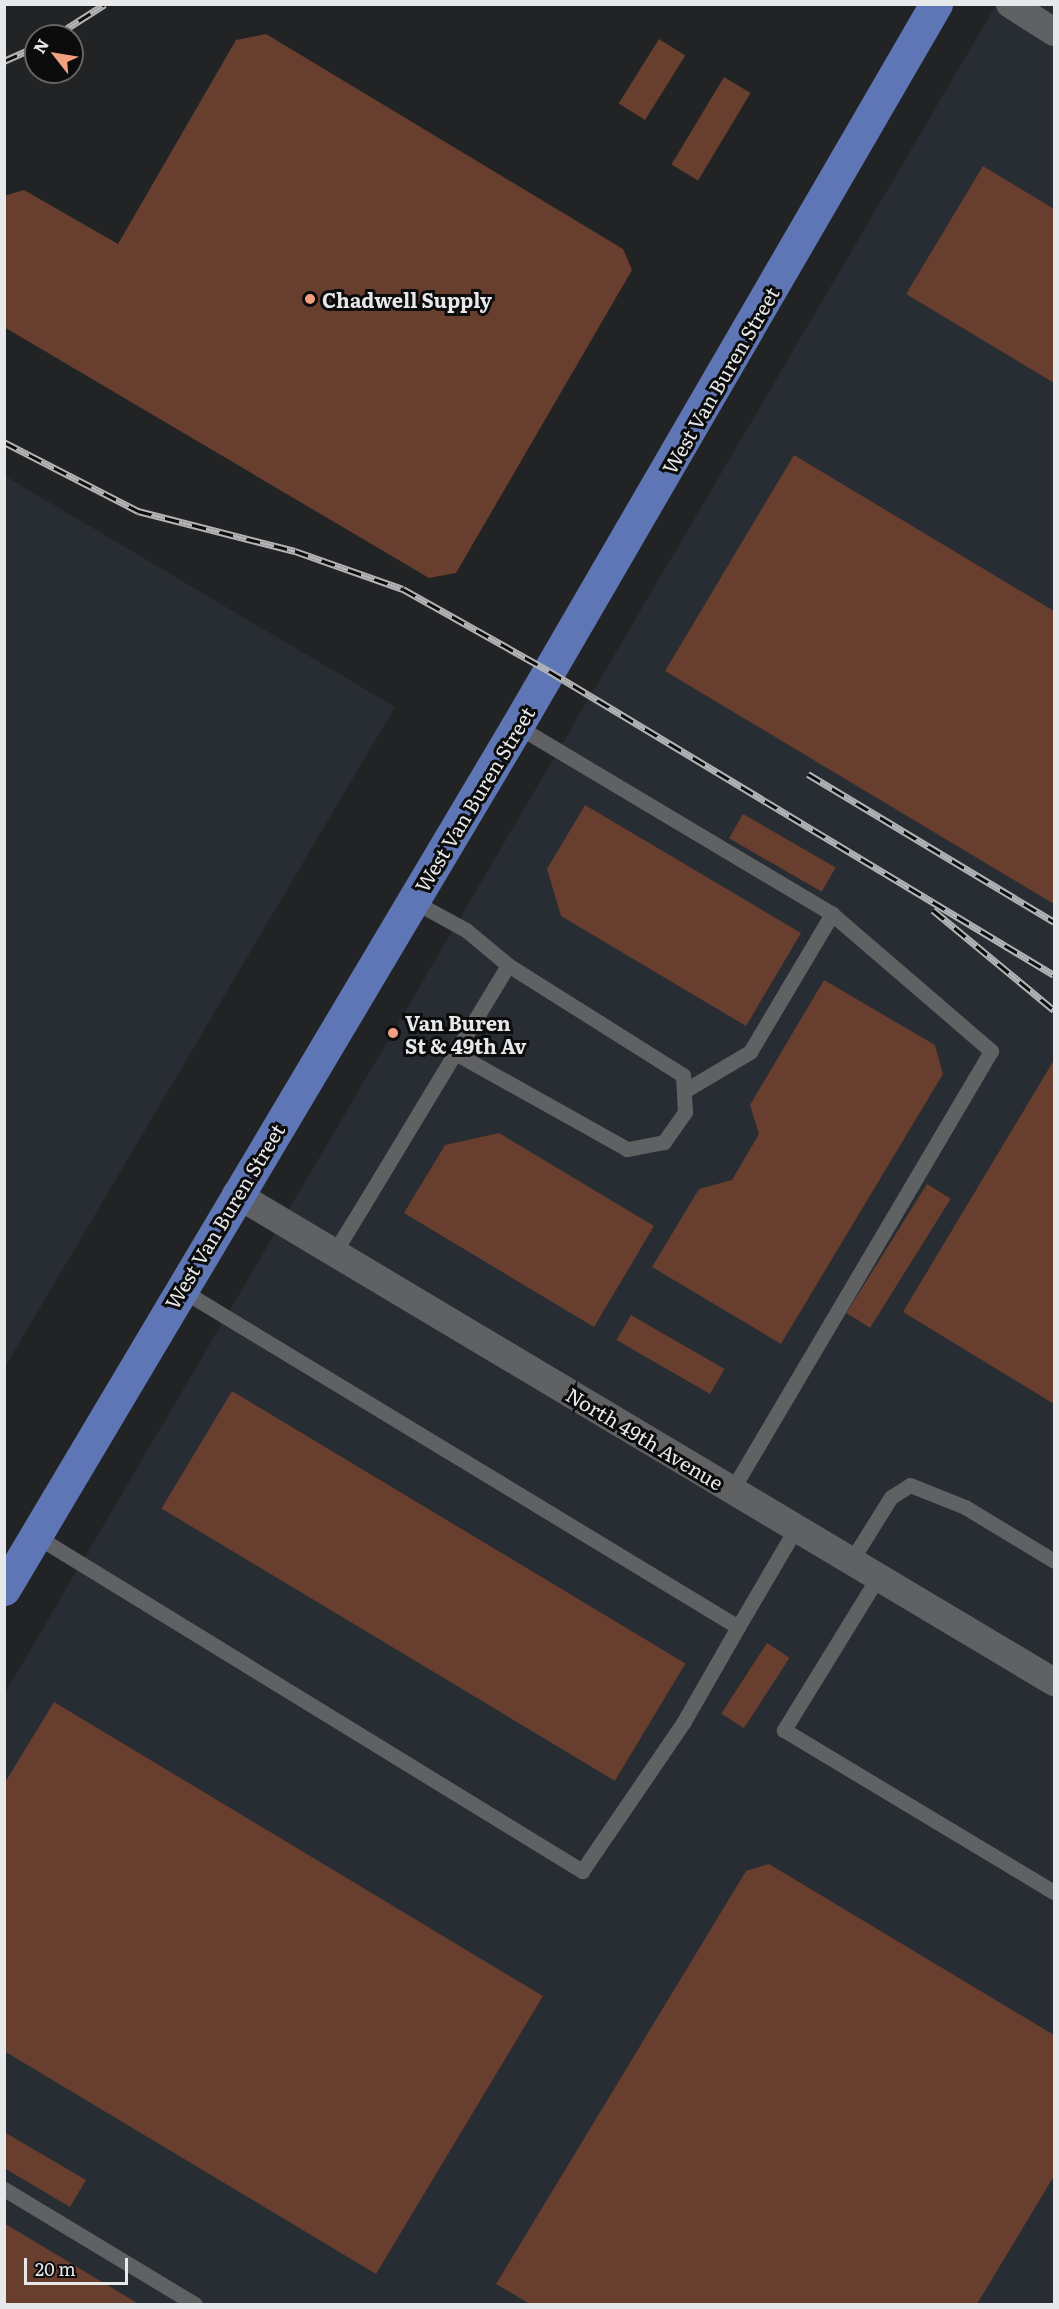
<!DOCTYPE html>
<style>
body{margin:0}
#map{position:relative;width:1059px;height:2309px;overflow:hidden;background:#222325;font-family:Literata,serif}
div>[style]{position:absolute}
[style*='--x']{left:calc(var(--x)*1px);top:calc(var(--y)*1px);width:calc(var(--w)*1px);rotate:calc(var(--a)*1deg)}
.built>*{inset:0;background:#282c33}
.building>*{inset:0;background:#683e2e;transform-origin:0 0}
.service>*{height:15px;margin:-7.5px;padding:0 7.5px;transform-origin:7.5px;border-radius:7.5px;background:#5f6163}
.minor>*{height:28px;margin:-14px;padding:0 14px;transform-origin:14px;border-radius:14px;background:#5f6163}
.primary>*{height:33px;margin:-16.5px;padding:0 16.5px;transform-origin:16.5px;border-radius:16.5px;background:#5e76b5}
.rail>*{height:7px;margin-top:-3.5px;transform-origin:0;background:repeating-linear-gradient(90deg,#0c0c0d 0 14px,#b3b4b6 0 28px);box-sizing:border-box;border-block:2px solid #b3b4b6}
.dots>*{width:16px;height:16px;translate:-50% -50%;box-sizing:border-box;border:3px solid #0c0c0d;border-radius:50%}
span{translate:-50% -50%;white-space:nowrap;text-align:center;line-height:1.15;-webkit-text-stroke:6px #0c0c0d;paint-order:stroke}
.poi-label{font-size:20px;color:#e7e8ea;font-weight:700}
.left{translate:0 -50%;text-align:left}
.street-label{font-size:20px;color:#e7e8ea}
.frame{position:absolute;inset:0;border:6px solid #e7e8ea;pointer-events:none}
.north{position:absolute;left:24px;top:24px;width:60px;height:60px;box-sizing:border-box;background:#0c0c0d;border:2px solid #646465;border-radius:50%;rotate:301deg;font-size:16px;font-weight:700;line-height:24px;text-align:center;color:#e7e8ea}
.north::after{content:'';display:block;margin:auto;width:21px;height:27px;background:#f2a080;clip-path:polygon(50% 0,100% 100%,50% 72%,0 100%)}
.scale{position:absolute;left:24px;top:2258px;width:104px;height:27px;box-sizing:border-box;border:3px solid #e7e8ea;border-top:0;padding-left:8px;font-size:18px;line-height:21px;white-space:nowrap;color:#e7e8ea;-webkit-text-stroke:4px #0c0c0d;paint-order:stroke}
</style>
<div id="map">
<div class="built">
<i style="clip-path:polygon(996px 5px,1054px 5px,1054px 2304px,5px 2304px,5px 1693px)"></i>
<i style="clip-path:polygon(5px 476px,395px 707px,5px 1367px)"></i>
</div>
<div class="building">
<i style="clip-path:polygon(266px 34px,623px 249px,632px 270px,456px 573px,429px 578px,4px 327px,4px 196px,24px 190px,118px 244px,236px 40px)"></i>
<i style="left:659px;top:39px;width:31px;height:76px;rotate:32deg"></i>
<i style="left:724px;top:77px;width:31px;height:102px;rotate:31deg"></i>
<i style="clip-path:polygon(983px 166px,1054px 209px,1054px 383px,906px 294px)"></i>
<i style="clip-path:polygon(794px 455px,1054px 611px,1054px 904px,665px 671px)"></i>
<i style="clip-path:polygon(585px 805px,801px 933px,746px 1026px,561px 916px,547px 869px)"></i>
<i style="left:743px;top:814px;width:107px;height:28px;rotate:30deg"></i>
<i style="clip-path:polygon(824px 980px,935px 1045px,943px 1074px,781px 1344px,652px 1267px,699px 1189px,732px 1180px,759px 1134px,750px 1105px)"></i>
<i style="clip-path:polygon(1054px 1060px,1054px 1404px,903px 1312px)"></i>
<i style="clip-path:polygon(499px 1133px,654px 1226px,594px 1327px,404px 1213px,445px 1145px)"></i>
<i style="left:927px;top:1184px;width:28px;height:152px;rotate:32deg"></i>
<i style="left:631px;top:1315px;width:108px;height:29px;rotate:30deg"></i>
<i style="left:232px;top:1391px;width:529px;height:137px;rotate:31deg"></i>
<i style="left:767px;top:1643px;width:27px;height:84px;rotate:33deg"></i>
<i style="clip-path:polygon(54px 1702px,543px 1996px,376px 2274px,4px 2051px,4px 1784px)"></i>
<i style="clip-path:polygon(769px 1864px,1054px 2035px,1054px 2176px,977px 2304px,530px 2304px,496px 2284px,746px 1871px)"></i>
<i style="clip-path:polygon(4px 2132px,86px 2180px,70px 2207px,4px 2168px)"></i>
<i style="clip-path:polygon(4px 2223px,139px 2304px,4px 2304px)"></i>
</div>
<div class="service">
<i style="--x:517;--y:726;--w:367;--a:30.8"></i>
<i style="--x:832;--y:914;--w:210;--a:40.7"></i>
<i style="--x:991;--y:1051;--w:510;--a:120.54"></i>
<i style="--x:413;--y:901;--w:60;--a:28.7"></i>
<i style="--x:466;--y:930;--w:55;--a:39.8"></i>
<i style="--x:684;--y:1091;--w:77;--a:-30.6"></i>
<i style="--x:750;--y:1052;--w:161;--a:-59.3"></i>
<i style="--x:334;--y:1253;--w:69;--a:-58.6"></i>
<i style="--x:370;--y:1194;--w:165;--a:-58.9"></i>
<i style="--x:455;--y:1053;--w:103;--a:-58.9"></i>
<i style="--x:508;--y:965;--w:207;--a:32.2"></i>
<i style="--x:683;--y:1075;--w:37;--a:87"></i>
<i style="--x:685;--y:1112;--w:37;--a:125"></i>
<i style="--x:664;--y:1142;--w:38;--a:169"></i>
<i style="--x:627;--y:1149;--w:197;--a:-150.8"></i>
<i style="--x:180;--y:1289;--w:652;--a:31.2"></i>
<i style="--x:738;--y:1627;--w:115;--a:-59.6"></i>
<i style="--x:36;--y:1536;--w:641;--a:31.53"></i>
<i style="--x:582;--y:1871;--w:179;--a:-55.7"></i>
<i style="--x:683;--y:1723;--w:111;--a:-60.2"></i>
<i style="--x:851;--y:1561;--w:75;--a:-58"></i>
<i style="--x:891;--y:1497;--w:22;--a:-32"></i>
<i style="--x:910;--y:1485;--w:59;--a:21.8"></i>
<i style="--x:965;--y:1507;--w:104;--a:31.2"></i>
<i style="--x:878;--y:1577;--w:180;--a:121.6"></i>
<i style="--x:784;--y:1730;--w:315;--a:31"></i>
<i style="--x:4;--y:2189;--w:223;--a:31.1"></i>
</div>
<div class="minor">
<i style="--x:1010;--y:4;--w:52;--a:32.5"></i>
<i style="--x:236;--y:1194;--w:953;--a:30.82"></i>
</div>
<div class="primary">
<i style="--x:4;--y:1589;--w:1004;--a:-59.27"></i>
<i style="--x:517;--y:726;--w:835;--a:-59.87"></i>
</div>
<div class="rail">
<i style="--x:55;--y:36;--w:59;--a:-32.6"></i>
<i style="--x:4;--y:61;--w:35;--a:-24"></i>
<i style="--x:4;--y:442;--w:151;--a:27.2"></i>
<i style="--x:138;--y:511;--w:162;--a:14.3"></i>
<i style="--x:295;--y:551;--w:114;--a:19.4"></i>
<i style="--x:403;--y:589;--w:167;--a:29.3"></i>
<i style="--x:549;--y:671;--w:589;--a:31.05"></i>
<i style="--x:808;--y:774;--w:287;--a:31"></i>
<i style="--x:933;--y:910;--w:157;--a:39.6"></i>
</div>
<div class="dots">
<i style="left:310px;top:299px;background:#f2a080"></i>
<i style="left:393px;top:1033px;background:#f2a080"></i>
</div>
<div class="poi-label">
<span class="left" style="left:322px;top:299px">Chadwell Supply</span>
<span class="left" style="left:405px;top:1034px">Van Buren<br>St &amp; 49th Av</span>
</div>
<div class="street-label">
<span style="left:720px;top:380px;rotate:-60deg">West Van Buren Street</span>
<span style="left:474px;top:799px;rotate:-59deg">West Van Buren Street</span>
<span style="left:224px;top:1216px;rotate:-59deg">West Van Buren Street</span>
<span style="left:645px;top:1438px;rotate:31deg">North 49th Avenue</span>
</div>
<div class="frame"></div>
<div class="north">N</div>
<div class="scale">20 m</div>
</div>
